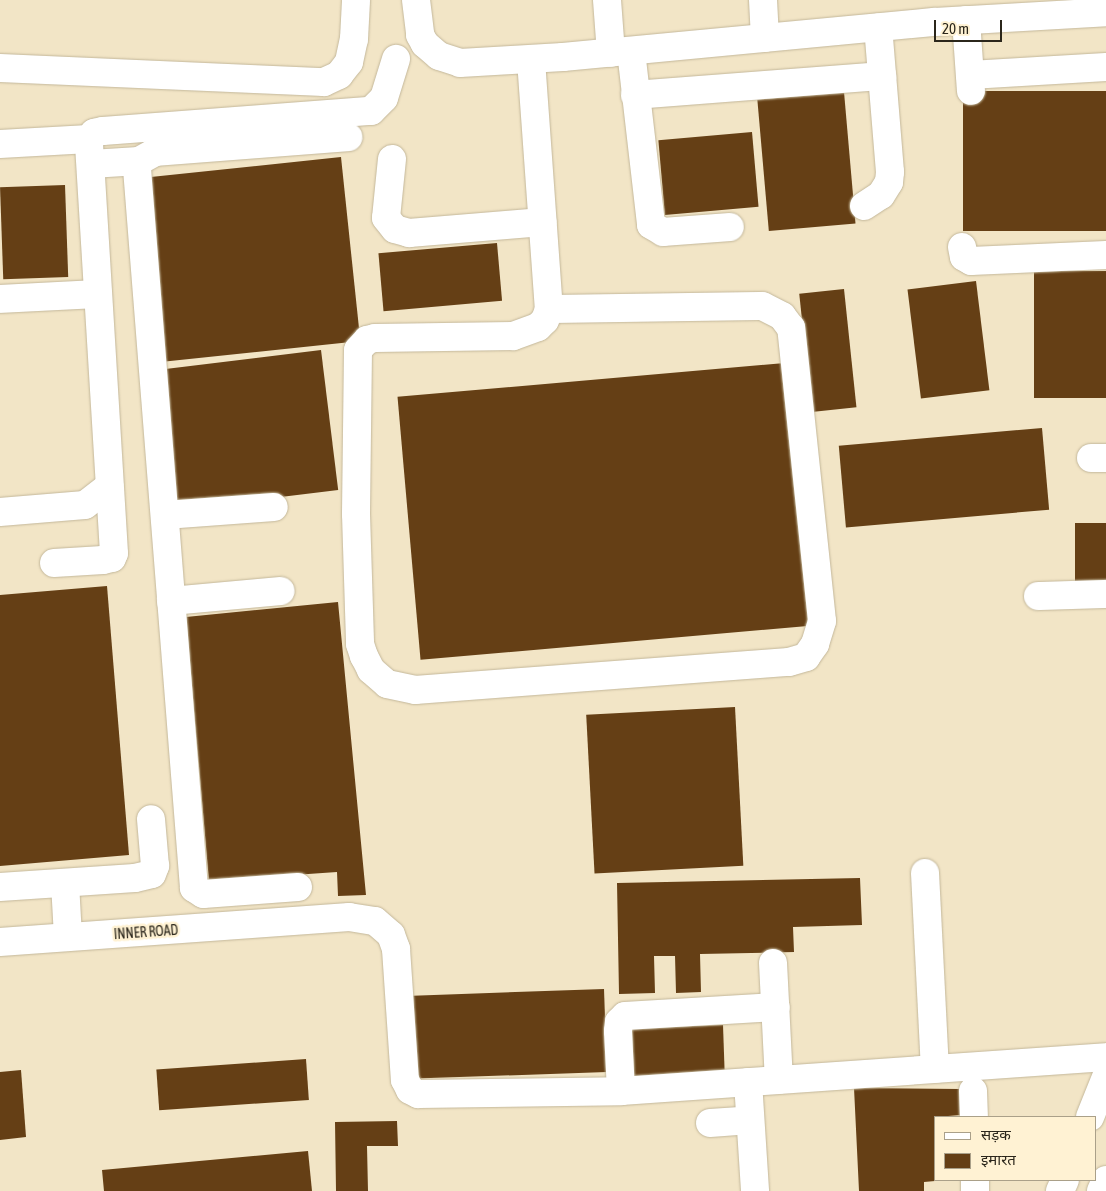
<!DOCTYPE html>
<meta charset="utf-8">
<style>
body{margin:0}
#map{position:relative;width:1106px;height:1191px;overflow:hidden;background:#f2e5c6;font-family:"Asap Condensed","Noto Sans Devanagari",sans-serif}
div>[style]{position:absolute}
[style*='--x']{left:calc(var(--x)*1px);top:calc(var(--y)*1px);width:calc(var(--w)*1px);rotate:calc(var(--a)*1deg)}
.building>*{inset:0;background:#653f15;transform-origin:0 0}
.roads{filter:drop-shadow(0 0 1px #c3b79a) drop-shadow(0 0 1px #c3b79a)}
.minor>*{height:28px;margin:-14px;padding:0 14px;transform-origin:14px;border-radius:14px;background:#fff}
.major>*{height:28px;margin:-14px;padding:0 14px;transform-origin:14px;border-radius:14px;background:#fff}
.highway>*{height:28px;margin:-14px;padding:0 14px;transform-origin:14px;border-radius:14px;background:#fff}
span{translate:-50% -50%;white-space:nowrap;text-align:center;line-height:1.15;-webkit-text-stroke:5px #fff2d3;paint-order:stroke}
.street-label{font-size:14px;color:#2b261b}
.legend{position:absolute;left:934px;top:1116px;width:162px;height:65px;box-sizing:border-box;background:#fff2d3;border:1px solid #aaa089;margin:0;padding:6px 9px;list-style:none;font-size:15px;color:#2b261b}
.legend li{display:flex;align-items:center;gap:10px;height:25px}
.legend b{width:25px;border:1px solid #aaa089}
.scale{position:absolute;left:934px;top:20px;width:68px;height:22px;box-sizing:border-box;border:2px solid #2b261b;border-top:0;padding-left:6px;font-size:15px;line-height:18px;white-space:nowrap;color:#2b261b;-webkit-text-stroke:4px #fff2d3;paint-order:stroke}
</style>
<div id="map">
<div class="building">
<i style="left:1106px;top:91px;width:140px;height:143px;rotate:90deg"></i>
<i style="left:844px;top:92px;width:132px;height:87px;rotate:85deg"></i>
<i style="left:752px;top:132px;width:75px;height:94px;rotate:85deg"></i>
<i style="left:341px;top:157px;width:185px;height:196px;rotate:84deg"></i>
<i style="left:65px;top:185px;width:92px;height:65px;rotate:88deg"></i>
<i style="left:497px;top:243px;width:58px;height:119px;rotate:85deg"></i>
<i style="left:1106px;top:271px;width:127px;height:72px;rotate:90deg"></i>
<i style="left:976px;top:281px;width:110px;height:69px;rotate:83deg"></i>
<i style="left:844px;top:289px;width:119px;height:45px;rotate:84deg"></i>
<i style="left:321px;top:350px;width:141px;height:169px;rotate:83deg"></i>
<i style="left:796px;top:362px;width:264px;height:400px;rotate:85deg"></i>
<i style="left:1042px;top:428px;width:82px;height:204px;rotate:85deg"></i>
<i style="left:1106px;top:523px;width:59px;height:31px;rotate:90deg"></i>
<i style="clip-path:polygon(107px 586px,129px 855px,0 866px,0 595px)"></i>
<i style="clip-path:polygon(338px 602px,366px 895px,338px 896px,337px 872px,209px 881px,186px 617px)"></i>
<i style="left:735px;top:707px;width:159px;height:149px;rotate:87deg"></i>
<i style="clip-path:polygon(860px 878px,862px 925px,793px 927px,794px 952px,700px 954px,701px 992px,676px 993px,675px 956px,654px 956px,655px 993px,619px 994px,617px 883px)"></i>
<i style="left:604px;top:989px;width:83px;height:191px;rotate:88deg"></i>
<i style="left:723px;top:1025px;width:48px;height:91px;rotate:88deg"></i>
<i style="left:306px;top:1059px;width:41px;height:150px;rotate:86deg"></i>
<i style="clip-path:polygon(21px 1070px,26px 1137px,0 1140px,0 1072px)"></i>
<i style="clip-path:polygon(854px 1088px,960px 1089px,961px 1115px,935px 1117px,935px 1181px,924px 1182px,924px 1191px,859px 1191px)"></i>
<i style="clip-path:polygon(397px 1121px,398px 1146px,367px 1146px,368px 1191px,336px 1191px,335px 1122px)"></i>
<i style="clip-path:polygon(308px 1151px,312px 1191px,104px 1191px,102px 1170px)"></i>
</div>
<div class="roads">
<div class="minor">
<i style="--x:416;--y:0;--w:35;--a:83"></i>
<i style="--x:420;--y:35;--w:10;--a:61"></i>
<i style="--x:425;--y:44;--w:18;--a:41"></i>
<i style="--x:439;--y:56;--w:22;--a:18"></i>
<i style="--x:460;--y:63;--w:103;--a:-3.3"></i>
<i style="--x:563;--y:57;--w:374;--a:-5.4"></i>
<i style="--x:935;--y:22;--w:171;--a:-3.3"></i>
<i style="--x:607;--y:0;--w:53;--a:85.7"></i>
<i style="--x:763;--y:0;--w:38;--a:87"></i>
<i style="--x:966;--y:20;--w:71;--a:86"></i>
<i style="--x:631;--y:51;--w:175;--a:83.4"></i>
<i style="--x:651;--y:225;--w:14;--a:30"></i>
<i style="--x:663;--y:232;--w:67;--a:-4.3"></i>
<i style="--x:531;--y:60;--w:250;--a:85.9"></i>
<i style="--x:549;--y:309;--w:12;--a:110"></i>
<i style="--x:545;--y:320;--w:10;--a:135"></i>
<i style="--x:538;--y:327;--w:27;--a:160"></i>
<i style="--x:513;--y:336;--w:138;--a:179.2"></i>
<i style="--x:375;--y:338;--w:8;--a:166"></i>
<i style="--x:367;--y:340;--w:13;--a:132"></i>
<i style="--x:358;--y:350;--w:164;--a:90.7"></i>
<i style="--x:356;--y:514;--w:130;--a:88.2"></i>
<i style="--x:360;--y:644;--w:13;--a:72"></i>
<i style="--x:364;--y:656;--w:16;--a:63"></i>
<i style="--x:371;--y:670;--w:21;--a:41"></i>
<i style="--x:387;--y:684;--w:29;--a:12"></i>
<i style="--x:415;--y:690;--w:375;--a:-4.3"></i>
<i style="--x:789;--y:662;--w:18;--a:-16"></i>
<i style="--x:806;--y:657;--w:16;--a:-55"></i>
<i style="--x:815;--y:644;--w:24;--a:-73"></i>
<i style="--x:822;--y:621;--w:295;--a:-96"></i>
<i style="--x:791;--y:328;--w:15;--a:-127"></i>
<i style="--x:782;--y:316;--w:22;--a:-153"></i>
<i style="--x:762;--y:306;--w:213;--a:179.2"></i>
<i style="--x:0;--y:68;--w:324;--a:2.5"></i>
<i style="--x:324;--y:82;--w:17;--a:-25"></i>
<i style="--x:339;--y:75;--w:16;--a:-52"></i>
<i style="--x:349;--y:62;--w:24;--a:-78"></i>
<i style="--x:354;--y:39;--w:39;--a:-87"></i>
<i style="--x:970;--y:75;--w:136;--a:-3.4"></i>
<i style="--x:635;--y:95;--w:248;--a:-4.4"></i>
<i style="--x:0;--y:144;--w:89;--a:-3.2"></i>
<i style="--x:392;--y:159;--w:59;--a:95.8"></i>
<i style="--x:386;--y:218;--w:14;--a:51"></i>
<i style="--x:395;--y:229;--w:15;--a:16"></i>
<i style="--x:409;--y:233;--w:134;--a:-4.7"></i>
<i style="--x:91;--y:164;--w:48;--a:-3.6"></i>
<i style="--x:864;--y:206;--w:20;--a:-33"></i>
<i style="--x:881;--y:195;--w:15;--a:-58"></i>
<i style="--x:889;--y:182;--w:10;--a:-84"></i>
<i style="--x:890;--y:172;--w:145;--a:-94.7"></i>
<i style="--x:962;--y:247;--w:10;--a:79"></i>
<i style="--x:964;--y:257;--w:8;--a:30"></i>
<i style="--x:971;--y:261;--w:135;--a:-2.5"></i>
<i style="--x:0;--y:299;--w:98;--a:-2.9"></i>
<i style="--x:1091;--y:458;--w:15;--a:0"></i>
<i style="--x:0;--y:512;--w:85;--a:-4.7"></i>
<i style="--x:85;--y:505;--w:31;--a:-38"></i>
<i style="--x:165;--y:515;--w:109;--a:-4.2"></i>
<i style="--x:54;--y:563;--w:49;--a:-3.5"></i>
<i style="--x:103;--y:560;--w:9;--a:-13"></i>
<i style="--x:112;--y:558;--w:5;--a:-68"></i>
<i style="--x:114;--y:553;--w:415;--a:-93.5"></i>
<i style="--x:89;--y:139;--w:8;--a:-50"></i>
<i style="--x:94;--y:133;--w:9;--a:-13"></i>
<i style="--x:103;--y:131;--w:269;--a:-4.3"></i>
<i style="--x:371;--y:111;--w:18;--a:-45"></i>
<i style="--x:384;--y:98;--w:41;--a:-72.9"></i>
<i style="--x:1038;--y:596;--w:68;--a:-1.7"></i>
<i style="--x:171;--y:601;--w:110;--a:-5.2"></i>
<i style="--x:925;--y:873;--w:196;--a:87.1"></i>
<i style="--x:65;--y:883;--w:54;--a:86.8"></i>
<i style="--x:0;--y:887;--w:135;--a:-3.8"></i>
<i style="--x:135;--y:878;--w:17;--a:-13"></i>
<i style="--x:152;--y:874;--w:9;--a:-69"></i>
<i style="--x:155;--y:866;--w:47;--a:-94.9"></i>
<i style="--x:298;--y:887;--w:95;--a:175.8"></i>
<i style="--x:203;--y:894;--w:11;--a:-146"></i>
<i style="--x:194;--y:888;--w:722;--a:-94.53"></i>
<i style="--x:137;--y:168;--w:7;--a:-74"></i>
<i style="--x:139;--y:161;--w:18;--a:-29"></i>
<i style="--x:155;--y:152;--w:194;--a:-4.4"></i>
<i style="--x:0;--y:942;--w:350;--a:-4.1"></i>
<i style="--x:349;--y:917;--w:26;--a:9"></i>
<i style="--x:375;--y:921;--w:21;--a:41"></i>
<i style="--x:391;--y:935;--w:15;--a:70"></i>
<i style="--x:396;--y:949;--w:131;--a:86.1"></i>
<i style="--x:405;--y:1080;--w:11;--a:63"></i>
<i style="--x:410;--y:1090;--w:9;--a:27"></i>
<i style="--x:418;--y:1094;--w:203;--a:-0.8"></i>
<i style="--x:621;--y:1091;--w:486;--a:-4"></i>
<i style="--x:773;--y:963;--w:117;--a:87.1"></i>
<i style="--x:748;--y:1082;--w:109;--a:86.3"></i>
<i style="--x:621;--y:1091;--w:60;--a:-92.9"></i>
<i style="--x:618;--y:1031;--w:9;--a:-84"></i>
<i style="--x:619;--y:1022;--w:8;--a:-45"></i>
<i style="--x:625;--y:1016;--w:151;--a:-3.4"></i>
<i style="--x:973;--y:1091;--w:26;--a:88"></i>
<i style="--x:710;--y:1123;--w:27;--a:-4"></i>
<i style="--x:975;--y:1180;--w:11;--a:90"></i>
</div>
<div class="major">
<i style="--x:1090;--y:1117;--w:43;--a:-68.2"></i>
<i style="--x:1060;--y:1191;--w:12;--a:-66"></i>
</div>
<div class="highway">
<i style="--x:1101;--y:1191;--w:12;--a:-66"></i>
</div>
</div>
<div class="street-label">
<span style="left:146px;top:932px;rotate:-4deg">INNER ROAD</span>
</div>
<ul class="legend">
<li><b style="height:6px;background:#fff"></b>सड़क</li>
<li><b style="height:14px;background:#653f15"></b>इमारत</li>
</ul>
<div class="scale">20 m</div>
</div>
